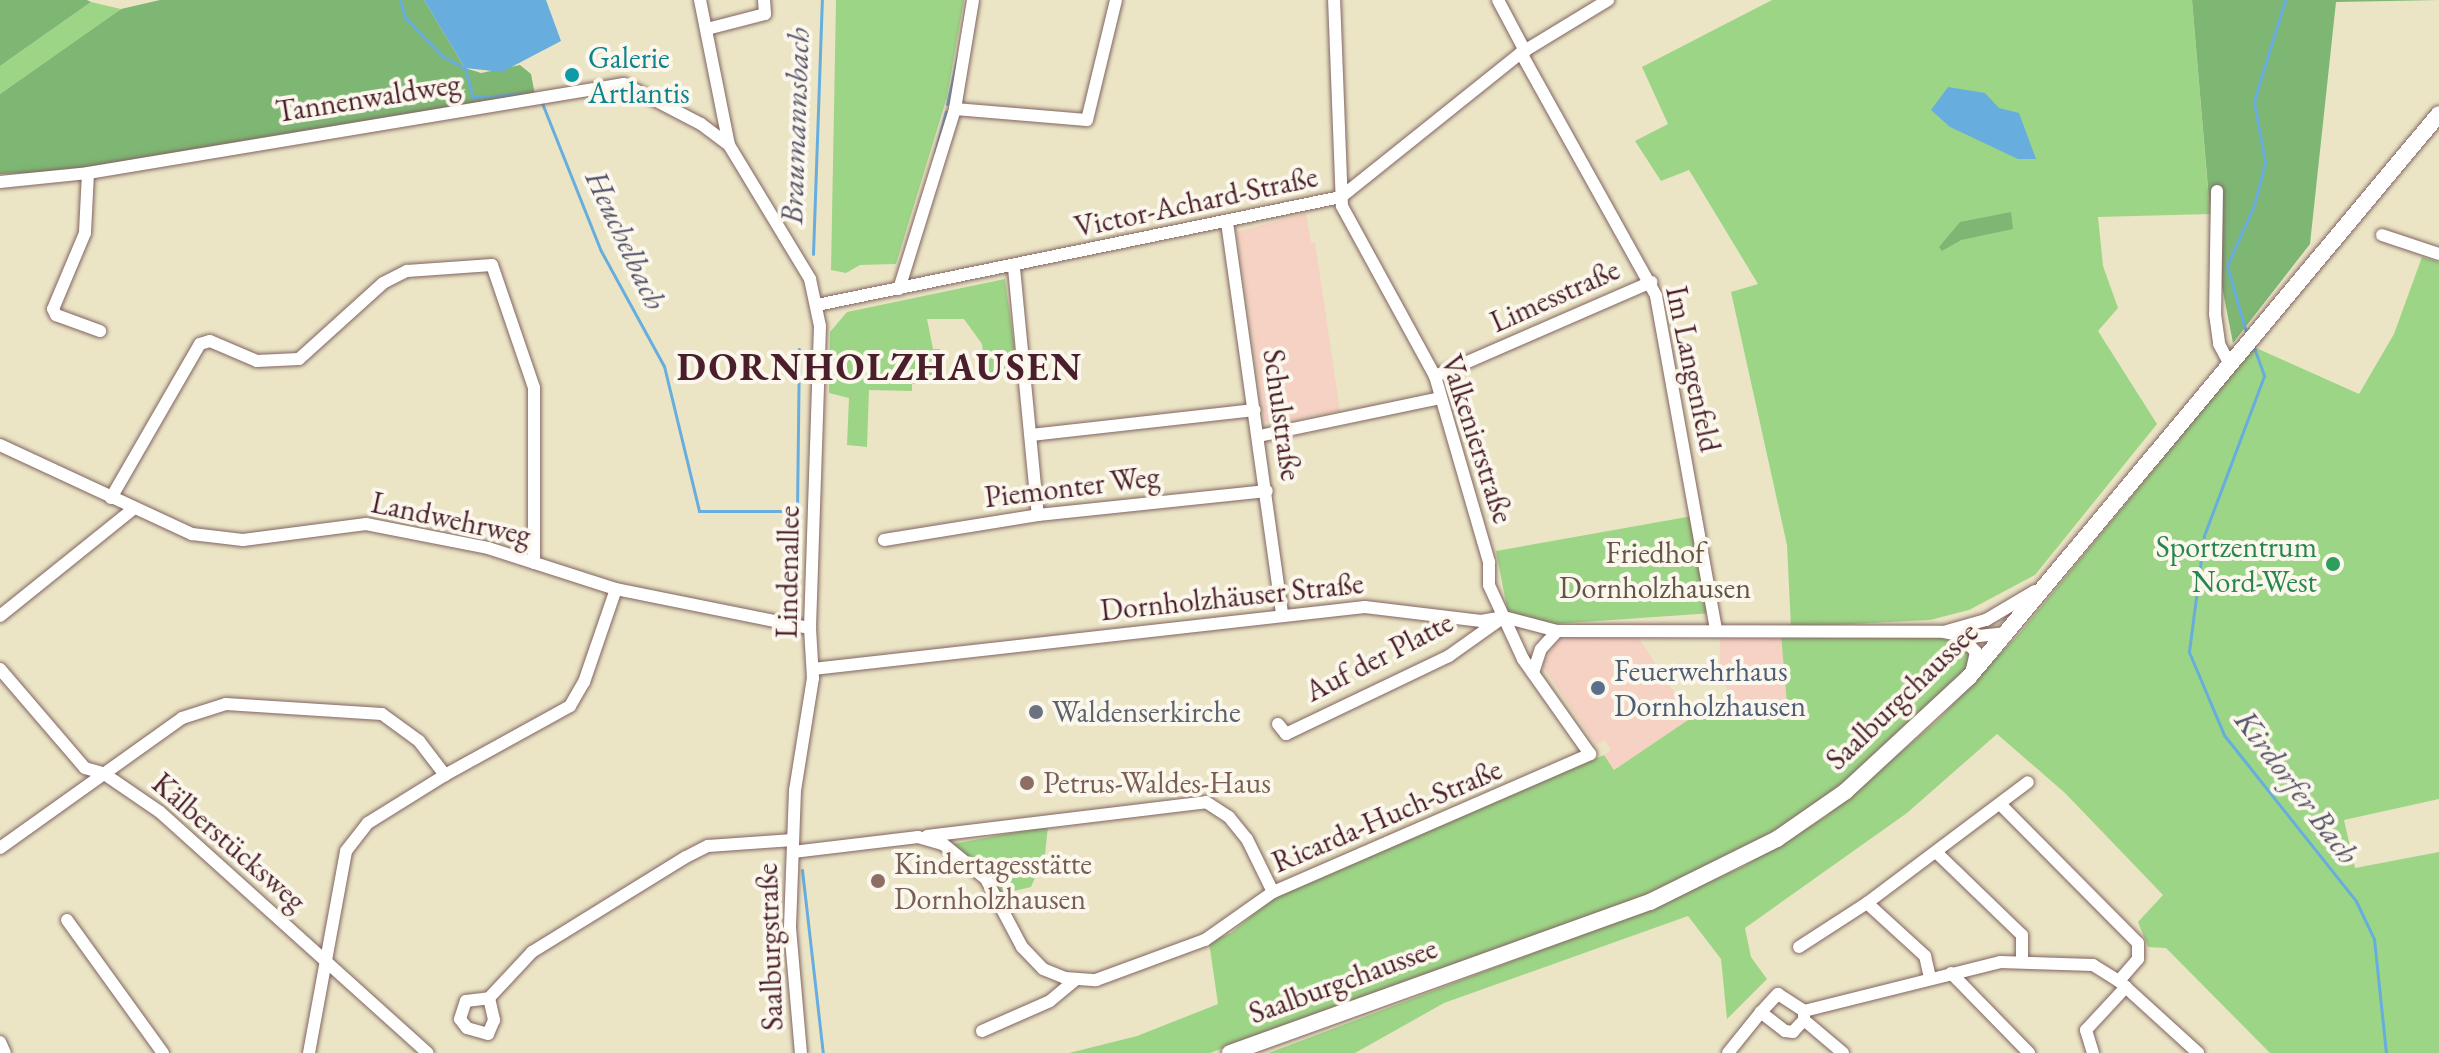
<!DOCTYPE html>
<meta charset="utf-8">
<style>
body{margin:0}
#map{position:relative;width:2439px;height:1053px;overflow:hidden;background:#ebe5c6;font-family:"EB Garamond",serif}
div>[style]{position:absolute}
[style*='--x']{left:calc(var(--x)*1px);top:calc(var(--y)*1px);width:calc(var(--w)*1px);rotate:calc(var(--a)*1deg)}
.built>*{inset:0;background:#f5d2c3}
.green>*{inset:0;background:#9dd587}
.forest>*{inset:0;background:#7eb674}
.water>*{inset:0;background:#67addd}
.stream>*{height:3px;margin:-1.5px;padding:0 1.5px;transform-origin:1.5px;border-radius:1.5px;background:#67addd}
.roads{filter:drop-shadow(0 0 2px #826461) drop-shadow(0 0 2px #826461)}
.minor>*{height:12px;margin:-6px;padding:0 6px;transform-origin:6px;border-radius:6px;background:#fff}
.major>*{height:16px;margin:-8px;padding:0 8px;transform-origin:8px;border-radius:8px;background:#fff}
.dots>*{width:22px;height:22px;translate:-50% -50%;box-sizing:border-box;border:4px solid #fbf7ec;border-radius:50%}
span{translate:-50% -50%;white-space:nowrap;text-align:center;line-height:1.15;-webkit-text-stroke:8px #fbf7ec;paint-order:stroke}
.culture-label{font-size:30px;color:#0d838f}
.left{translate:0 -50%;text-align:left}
.street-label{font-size:30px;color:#4a1f2b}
.leisure-label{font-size:30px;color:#27864d}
.right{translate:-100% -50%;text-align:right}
.park-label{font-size:30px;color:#635647}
.service-label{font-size:30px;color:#4e5e75}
.worship-label{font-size:30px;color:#5b616d}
.education-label{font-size:30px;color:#785e54}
.water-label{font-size:32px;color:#545169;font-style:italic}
.district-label{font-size:38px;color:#4a1f2b;font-weight:700;letter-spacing:2px}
</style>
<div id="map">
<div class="built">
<i style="clip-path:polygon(1306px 213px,1311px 243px,1315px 242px,1340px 411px,1271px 423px,1264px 421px,1237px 232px)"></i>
<i style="clip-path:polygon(1636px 634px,1691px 718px,1614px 770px,1604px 755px,1611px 750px,1605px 740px,1596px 745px,1542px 665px,1560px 638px)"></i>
<i style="clip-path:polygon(1781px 636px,1787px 704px,1741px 709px,1720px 678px,1720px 638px)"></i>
</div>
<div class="green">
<i style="clip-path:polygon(836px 0,964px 0,947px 97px,896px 264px,860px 265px,846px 273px,831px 270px)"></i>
<i style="clip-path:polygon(1772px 0,2192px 0,2210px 214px,2098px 217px,2103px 266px,2118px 308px,2098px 331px,2157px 424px,2035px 575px,1969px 610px,1930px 620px,1791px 627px,1787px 545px,1731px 292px,1758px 284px,1689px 170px,1661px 181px,1635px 141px,1668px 124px,1642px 67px)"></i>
<i style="clip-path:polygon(91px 2px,121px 9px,0 94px,0 66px)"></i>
<i style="clip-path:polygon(2422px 257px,2439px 262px,2439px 799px,2344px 820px,2355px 868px,2439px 852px,2439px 1053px,2270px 1053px,2166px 948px,2148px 947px,2138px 922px,2163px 895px,2065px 793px,1997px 734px,1907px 813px,1745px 928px,1751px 957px,1767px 979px,1727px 1019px,1721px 959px,1688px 916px,1444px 1003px,1355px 1053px,1269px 1053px,1652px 908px,1744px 866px,1825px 817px,1937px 721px,2019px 634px,2254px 347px,2359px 394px,2394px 334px)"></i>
<i style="clip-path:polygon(1005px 279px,1016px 359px,1012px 368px,985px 376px,982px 344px,964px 319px,927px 319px,933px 349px,940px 349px,941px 383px,912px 384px,912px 391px,869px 390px,867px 447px,847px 445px,849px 398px,829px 393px,830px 332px,847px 312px)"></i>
<i style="clip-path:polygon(1698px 515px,1713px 613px,1553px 624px,1508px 613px,1496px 551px)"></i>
<i style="clip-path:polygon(1781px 635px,1945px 637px,1967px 649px,1970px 659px,1968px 668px,1871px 762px,1815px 807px,1735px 854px,1646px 895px,1210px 1053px,1069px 1053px,1137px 1036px,1218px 1004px,1209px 942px,1231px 933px,1276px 896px,1604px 755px,1614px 770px,1691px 718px,1787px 704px)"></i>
<i style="clip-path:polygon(1048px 826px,1045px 855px,1031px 887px,997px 895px,987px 873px,953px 844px)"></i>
</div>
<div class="forest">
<i style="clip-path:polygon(0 0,87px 0,91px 2px,0 66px)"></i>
<i style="clip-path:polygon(160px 0,424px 0,465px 68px,481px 73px,520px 65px,531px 74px,535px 95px,78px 171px,0 174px,0 94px,121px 9px)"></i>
<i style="clip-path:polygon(2192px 0,2439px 0,2336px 2px,2310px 244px,2233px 343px,2212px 235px)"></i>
<i style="clip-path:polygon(2011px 212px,2013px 229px,1961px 240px,1942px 251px,1939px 247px,1960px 222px)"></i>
</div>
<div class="water">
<i style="clip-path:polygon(424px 0,546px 0,561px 41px,502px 72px,465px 68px)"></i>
<i style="clip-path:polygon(1948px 87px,1985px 93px,1999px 108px,2019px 113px,2036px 159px,2018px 159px,1950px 127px,1931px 110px)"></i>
</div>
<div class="stream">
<i style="--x:400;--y:0;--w:18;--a:74"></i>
<i style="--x:405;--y:17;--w:54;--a:46.5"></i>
<i style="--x:442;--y:56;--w:26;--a:28"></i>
<i style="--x:465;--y:68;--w:30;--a:75"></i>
<i style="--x:473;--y:97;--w:53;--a:-3.2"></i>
<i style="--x:542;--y:103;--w:159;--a:68.3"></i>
<i style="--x:601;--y:251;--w:131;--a:61.3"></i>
<i style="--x:664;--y:366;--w:149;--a:76.4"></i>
<i style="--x:699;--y:511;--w:98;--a:0"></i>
<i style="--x:797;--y:511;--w:70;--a:92.5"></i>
<i style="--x:947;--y:104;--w:50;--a:-77.3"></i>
<i style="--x:935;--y:153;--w:43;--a:-75.3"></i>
<i style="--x:813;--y:254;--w:254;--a:-88"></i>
<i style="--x:2247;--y:335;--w:72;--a:-106.2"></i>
<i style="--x:2227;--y:266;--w:67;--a:-66.1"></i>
<i style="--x:2254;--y:205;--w:43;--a:-75.3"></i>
<i style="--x:2265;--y:163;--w:63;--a:-100.1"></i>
<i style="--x:2254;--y:101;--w:106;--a:-72.9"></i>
<i style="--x:2253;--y:345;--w:33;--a:70"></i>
<i style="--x:2264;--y:376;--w:171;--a:110.6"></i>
<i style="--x:2204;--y:536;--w:117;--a:97.4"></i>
<i style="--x:2189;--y:652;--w:90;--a:67.1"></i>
<i style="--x:2224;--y:735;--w:212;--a:51.5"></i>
<i style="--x:2356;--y:901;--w:42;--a:64.7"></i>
<i style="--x:2374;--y:939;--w:115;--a:84"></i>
<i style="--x:797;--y:510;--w:161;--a:-89.3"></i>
<i style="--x:802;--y:870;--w:184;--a:83.5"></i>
</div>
<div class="roads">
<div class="minor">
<i style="--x:700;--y:0;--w:148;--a:78.7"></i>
<i style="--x:729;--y:145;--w:157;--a:58.8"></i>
<i style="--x:810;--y:279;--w:48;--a:78"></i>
<i style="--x:820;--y:326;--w:302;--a:91.9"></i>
<i style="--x:810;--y:628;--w:50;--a:86.6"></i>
<i style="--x:813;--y:678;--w:113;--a:99.1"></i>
<i style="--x:795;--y:790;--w:138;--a:92.1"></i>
<i style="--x:790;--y:928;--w:125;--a:85"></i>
<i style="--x:1498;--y:0;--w:58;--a:62.1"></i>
<i style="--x:707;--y:29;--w:60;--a:-14.5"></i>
<i style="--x:765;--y:14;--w:14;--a:-94"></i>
<i style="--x:1521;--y:53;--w:278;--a:60.9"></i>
<i style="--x:1656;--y:296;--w:340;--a:79.8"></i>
<i style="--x:955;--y:109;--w:132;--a:4.8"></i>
<i style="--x:1087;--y:120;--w:123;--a:-76.4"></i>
<i style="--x:88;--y:173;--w:60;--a:92.9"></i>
<i style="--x:85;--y:233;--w:82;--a:112.8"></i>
<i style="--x:53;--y:309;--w:7;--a:63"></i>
<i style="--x:56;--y:315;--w:47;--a:20"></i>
<i style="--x:0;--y:182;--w:88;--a:-5.8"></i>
<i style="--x:88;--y:173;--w:543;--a:-9.43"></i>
<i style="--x:624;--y:84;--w:87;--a:27.5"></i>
<i style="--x:701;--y:124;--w:35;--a:37"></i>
<i style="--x:2217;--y:191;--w:123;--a:90.9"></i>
<i style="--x:2215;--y:314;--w:30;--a:82"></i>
<i style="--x:2219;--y:344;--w:24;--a:62"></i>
<i style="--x:1227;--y:222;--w:397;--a:82"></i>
<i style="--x:2382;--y:235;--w:60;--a:18.4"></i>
<i style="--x:1014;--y:268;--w:248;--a:84.5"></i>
<i style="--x:899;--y:289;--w:189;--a:-72.7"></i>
<i style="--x:955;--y:109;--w:110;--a:-80.6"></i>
<i style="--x:817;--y:305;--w:535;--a:-11.65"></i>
<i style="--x:1341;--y:197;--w:231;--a:-38.7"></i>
<i style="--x:1521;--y:53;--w:102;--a:-31.3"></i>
<i style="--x:1435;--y:376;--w:236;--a:-23.5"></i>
<i style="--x:1031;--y:435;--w:225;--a:-6.4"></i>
<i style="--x:1259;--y:436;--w:186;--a:-11.8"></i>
<i style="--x:0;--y:445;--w:212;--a:24.9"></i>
<i style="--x:192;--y:534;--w:51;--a:6.7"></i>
<i style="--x:243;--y:540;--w:124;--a:-7.4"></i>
<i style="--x:366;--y:524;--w:124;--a:11.1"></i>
<i style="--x:488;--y:548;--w:134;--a:17.8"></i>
<i style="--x:616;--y:589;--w:198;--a:11.4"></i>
<i style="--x:111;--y:498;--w:178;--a:-60"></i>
<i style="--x:200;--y:344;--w:10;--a:-17"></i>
<i style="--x:210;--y:341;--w:51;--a:23.1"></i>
<i style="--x:257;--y:361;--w:42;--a:-2.7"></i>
<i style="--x:299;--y:359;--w:113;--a:-42.1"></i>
<i style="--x:383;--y:283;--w:27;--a:-27"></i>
<i style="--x:407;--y:271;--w:85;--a:-4"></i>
<i style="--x:492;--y:265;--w:130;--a:71.1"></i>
<i style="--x:534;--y:388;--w:175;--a:90"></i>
<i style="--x:884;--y:540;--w:156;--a:-9.2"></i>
<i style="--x:1038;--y:515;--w:230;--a:-6"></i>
<i style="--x:0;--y:616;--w:171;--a:-38.8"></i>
<i style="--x:1947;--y:631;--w:41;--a:-15.8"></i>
<i style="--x:1986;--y:620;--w:57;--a:-30.6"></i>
<i style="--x:1961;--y:636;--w:22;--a:47"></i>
<i style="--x:1976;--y:652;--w:17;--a:103"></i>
<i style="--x:0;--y:669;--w:130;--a:49.4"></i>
<i style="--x:85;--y:768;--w:19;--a:16"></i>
<i style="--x:103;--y:773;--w:69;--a:34.4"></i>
<i style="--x:160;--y:812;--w:360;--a:42"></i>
<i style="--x:813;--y:669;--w:555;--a:-6.41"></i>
<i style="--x:1365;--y:607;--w:117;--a:6.9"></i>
<i style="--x:1481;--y:621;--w:23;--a:-10"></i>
<i style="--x:1504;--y:617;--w:55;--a:14.8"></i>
<i style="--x:1557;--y:631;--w:387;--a:0.1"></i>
<i style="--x:1944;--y:632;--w:25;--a:11"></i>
<i style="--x:1969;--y:637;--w:36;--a:-6"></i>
<i style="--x:1533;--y:673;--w:25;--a:-72"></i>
<i style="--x:1541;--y:649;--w:24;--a:-48"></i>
<i style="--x:1278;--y:724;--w:13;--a:51"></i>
<i style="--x:1286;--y:734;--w:181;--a:-25.6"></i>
<i style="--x:1449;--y:656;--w:64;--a:-35.4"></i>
<i style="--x:2001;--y:805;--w:194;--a:45.2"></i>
<i style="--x:2138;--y:943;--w:16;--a:90"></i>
<i style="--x:2138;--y:959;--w:29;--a:131"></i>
<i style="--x:927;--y:836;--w:281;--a:-6.9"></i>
<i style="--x:1206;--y:802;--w:27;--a:33"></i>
<i style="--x:1229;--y:817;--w:28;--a:51"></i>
<i style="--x:1247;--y:839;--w:59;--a:63.9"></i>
<i style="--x:0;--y:848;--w:224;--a:-35.5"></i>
<i style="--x:182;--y:718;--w:46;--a:-17.7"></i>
<i style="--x:226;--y:704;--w:156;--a:3.7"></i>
<i style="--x:382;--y:714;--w:46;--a:36.1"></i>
<i style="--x:419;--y:741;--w:43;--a:52.6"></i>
<i style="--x:445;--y:775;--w:143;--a:-28.9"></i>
<i style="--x:570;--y:706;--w:28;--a:-60"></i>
<i style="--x:584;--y:682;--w:98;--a:-71"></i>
<i style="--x:793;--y:852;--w:126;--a:-6.8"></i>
<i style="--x:918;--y:837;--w:26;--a:16"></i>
<i style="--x:943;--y:844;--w:55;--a:39.1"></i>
<i style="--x:986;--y:879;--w:77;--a:62.1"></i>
<i style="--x:1022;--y:947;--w:30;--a:46"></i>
<i style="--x:1043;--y:969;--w:24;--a:22"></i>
<i style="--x:1065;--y:978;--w:31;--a:4"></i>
<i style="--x:1096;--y:980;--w:116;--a:-20.2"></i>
<i style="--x:1205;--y:940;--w:83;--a:-35.2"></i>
<i style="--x:1273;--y:892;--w:346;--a:-23.5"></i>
<i style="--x:1590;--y:754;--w:116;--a:-125.2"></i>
<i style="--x:1523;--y:659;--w:81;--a:-114.7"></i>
<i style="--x:1489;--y:585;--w:23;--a:-90"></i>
<i style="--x:1489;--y:562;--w:194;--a:-106.2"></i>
<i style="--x:1435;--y:376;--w:194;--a:-118.7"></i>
<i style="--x:1342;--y:206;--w:206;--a:-92.2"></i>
<i style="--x:1937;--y:853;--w:118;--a:44"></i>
<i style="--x:2022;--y:935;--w:26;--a:90"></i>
<i style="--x:1867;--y:903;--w:79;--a:42.4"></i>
<i style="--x:1925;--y:956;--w:23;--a:77"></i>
<i style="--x:67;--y:920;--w:164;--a:54.2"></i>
<i style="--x:1799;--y:947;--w:81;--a:-32.9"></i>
<i style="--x:1867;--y:903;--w:201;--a:-36.9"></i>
<i style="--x:1951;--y:973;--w:112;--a:45.7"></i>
<i style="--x:489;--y:998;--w:23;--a:77"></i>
<i style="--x:494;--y:1020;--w:15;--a:113"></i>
<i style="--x:488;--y:1034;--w:22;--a:-164"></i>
<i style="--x:467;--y:1028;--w:11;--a:-128"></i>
<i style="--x:460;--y:1019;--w:19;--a:-72"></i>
<i style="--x:466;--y:1001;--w:23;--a:-7"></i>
<i style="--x:489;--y:998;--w:63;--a:-46.9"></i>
<i style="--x:532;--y:952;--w:181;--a:-31.7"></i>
<i style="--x:686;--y:857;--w:25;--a:-27"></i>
<i style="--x:708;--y:846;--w:85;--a:-4"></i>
<i style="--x:1804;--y:1011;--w:202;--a:-14"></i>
<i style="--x:2000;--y:962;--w:93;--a:1.8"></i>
<i style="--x:2093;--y:965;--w:31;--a:32"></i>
<i style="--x:2119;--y:981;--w:107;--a:42.3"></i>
<i style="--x:1804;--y:1020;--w:51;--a:40.2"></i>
<i style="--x:982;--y:1031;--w:74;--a:-23.8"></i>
<i style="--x:1050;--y:1001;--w:33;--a:-40"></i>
<i style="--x:0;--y:1042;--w:12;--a:66"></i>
<i style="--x:309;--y:1053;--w:205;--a:-79.6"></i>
<i style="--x:346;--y:851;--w:36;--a:-52"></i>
<i style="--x:368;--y:823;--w:91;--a:-31.9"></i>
<i style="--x:1728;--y:1053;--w:53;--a:-51.2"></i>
<i style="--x:1761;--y:1012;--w:25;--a:-47"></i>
<i style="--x:1778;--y:994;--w:31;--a:33"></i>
<i style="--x:1804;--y:1011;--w:9;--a:90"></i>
<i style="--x:1804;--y:1020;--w:16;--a:133"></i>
<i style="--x:1793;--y:1032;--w:8;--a:-173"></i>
<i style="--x:1785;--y:1031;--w:31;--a:-142"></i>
<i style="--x:2093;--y:1053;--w:24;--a:-107"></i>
<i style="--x:2086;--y:1030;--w:59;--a:-47.1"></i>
</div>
<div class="major">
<i style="--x:1230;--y:1053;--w:446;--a:-19.8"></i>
<i style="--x:1650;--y:902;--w:142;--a:-26.4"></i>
<i style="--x:1777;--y:839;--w:84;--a:-34.8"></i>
<i style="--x:1846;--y:791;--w:168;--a:-42.8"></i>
<i style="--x:1969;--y:677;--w:733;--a:-50.14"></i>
</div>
</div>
<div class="dots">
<i style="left:572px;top:75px;background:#0f9aa8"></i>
<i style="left:2333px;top:564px;background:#2e9e5b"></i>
<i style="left:1598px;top:688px;background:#5c6f8a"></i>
<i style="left:1036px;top:712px;background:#6b7280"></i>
<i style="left:1027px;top:783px;background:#8d6e63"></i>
<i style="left:878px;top:881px;background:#8d6e63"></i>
</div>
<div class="culture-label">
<span class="left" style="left:588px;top:75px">Galerie<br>Artlantis</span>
</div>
<div class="street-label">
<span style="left:368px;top:98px;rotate:-9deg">Tannenwaldweg</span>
<span style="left:1196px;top:202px;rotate:-12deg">Victor-Achard-Straße</span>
<span style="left:1555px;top:296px;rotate:-24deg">Limesstraße</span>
<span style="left:1693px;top:369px;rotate:78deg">Im Langenfeld</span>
<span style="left:1282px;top:415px;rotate:82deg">Schulstraße</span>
<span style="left:1477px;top:439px;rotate:72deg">Valkenierstraße</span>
<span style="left:1072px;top:487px;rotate:-7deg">Piemonter Weg</span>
<span style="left:451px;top:519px;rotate:12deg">Landwehrweg</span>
<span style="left:788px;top:572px;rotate:-89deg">Lindenallee</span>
<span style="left:1232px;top:597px;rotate:-6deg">Dornholzhäuser Straße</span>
<span style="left:1379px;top:657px;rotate:-27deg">Auf der Platte</span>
<span style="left:1902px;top:696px;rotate:-44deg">Saalburgchaussee</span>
<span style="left:1387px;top:816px;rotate:-23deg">Ricarda-Huch-Straße</span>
<span style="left:229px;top:842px;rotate:41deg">Kälberstücksweg</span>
<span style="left:770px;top:947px;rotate:-92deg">Saalburgstraße</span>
<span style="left:1343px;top:981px;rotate:-20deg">Saalburgchaussee</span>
</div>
<div class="leisure-label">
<span class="right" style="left:2317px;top:564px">Sportzentrum<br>Nord-West</span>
</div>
<div class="park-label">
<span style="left:1655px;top:570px">Friedhof<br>Dornholzhausen</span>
</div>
<div class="service-label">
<span class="left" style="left:1614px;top:688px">Feuerwehrhaus<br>Dornholzhausen</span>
</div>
<div class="worship-label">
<span class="left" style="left:1052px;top:712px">Waldenserkirche</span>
</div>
<div class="education-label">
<span class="left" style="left:1043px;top:783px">Petrus-Waldes-Haus</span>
<span class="left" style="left:894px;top:881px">Kindertagesstätte<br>Dornholzhausen</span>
</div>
<div class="water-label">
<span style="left:795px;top:126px;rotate:-88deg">Braumannsbach</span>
<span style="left:626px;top:240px;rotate:65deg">Heuchelbach</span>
<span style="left:2297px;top:787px;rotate:53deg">Kirdorfer Bach</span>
</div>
<div class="district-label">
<span style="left:880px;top:367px">DORNHOLZHAUSEN</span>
</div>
</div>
